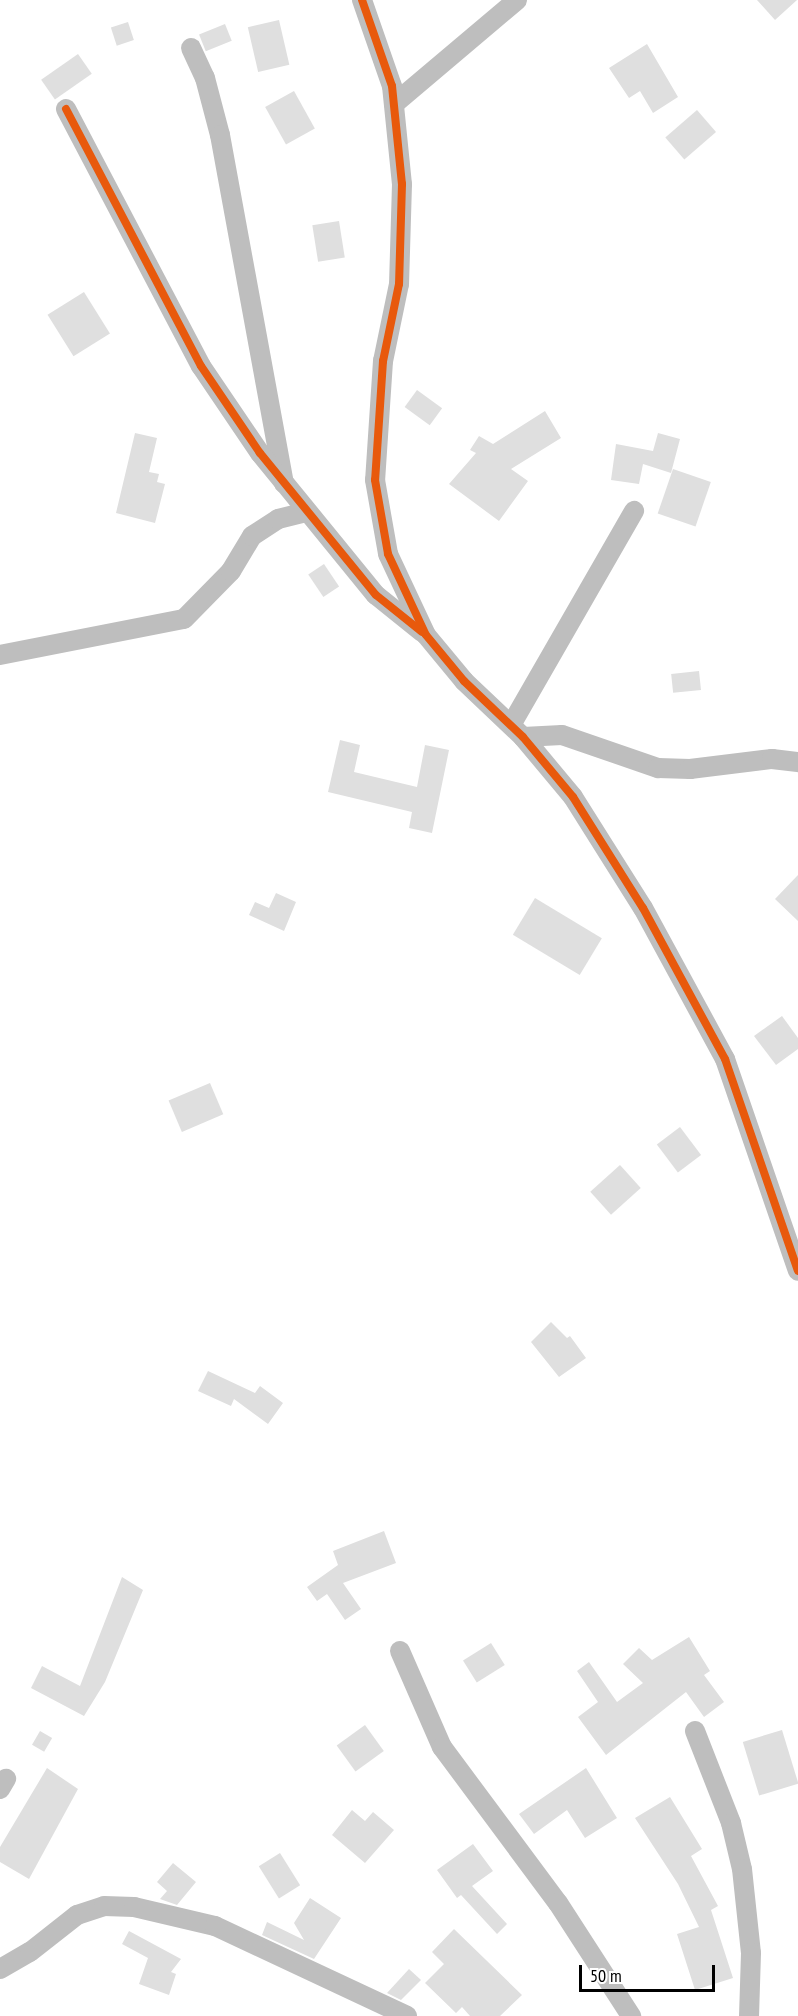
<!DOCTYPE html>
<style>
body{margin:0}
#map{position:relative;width:798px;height:2016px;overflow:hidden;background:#fff;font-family:"PT Sans Narrow",sans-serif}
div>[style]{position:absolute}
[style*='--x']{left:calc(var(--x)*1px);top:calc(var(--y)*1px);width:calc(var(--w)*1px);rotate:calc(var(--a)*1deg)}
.building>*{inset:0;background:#dfdfdf;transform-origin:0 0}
.minor>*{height:20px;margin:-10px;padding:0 10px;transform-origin:10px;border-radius:10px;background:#bebebe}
.cycleway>*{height:8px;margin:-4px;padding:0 4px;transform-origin:4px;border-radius:4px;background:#e8590c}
span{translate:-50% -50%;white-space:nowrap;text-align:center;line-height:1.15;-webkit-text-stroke:6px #fff;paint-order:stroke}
.scale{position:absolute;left:579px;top:1965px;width:136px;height:27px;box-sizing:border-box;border:3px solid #000;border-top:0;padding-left:8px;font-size:18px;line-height:21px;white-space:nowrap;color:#000;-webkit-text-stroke:4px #fff;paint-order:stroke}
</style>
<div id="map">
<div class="building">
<i style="clip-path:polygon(757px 0,797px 0,775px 20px)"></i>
<i style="left:279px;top:20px;width:46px;height:32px;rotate:77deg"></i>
<i style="left:128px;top:22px;width:19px;height:18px;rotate:72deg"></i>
<i style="left:225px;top:24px;width:18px;height:28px;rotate:68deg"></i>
<i style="clip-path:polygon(647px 44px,678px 97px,653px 113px,640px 91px,629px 98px,609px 68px)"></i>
<i style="left:78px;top:54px;width:24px;height:45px;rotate:55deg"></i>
<i style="left:294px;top:91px;width:43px;height:33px;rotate:61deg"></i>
<i style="left:697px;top:110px;width:29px;height:42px;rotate:49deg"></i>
<i style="left:339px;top:221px;width:37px;height:27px;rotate:81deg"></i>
<i style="left:84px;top:292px;width:49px;height:43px;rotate:58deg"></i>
<i style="left:417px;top:390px;width:31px;height:21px;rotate:36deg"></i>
<i style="clip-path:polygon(545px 411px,561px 438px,511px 469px,528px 481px,499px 521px,449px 484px,476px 453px,470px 450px,479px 436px,493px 444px)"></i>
<i style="clip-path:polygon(135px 433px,157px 438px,149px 472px,159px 474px,157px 482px,165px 484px,155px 523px,116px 513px)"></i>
<i style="clip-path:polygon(658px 433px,680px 439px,671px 473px,643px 464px,639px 484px,611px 480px,616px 444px,653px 451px)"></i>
<i style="left:673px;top:469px;width:40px;height:47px;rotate:19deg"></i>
<i style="left:324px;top:564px;width:27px;height:19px;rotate:56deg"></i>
<i style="left:699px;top:671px;width:19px;height:28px;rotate:84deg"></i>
<i style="clip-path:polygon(340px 740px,360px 745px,354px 772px,417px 787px,425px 745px,449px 750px,432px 833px,409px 828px,412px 812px,328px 792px)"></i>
<i style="clip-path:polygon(798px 875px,798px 921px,775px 899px)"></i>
<i style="clip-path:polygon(276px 893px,296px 902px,284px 931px,249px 915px,255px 902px,269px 908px)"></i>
<i style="left:535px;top:898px;width:78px;height:43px;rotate:31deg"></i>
<i style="clip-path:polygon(782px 1016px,798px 1038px,798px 1049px,776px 1065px,754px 1036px)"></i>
<i style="left:210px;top:1083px;width:34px;height:45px;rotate:67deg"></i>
<i style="left:680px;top:1127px;width:35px;height:29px;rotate:53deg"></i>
<i style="left:620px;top:1165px;width:31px;height:40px;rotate:48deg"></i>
<i style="clip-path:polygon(551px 1322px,567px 1338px,570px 1336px,586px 1358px,559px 1377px,531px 1342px)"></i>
<i style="clip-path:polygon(208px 1371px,255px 1393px,260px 1386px,283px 1403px,268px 1424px,234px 1399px,231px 1406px,198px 1391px)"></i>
<i style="clip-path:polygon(384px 1531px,396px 1563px,343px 1583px,361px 1609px,345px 1620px,327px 1594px,317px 1601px,307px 1587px,338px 1565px,333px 1551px)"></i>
<i style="clip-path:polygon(122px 1577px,143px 1590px,105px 1682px,84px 1716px,31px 1688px,42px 1666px,80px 1686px)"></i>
<i style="clip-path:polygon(689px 1637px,710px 1671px,704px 1675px,724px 1702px,704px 1717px,686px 1692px,606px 1755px,578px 1717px,598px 1702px,577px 1671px,589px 1662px,617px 1702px,643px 1683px,623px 1664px,639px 1648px,652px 1660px)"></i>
<i style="left:491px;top:1643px;width:26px;height:33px;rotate:58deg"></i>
<i style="left:365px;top:1725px;width:32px;height:35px;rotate:54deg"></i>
<i style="left:782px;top:1730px;width:56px;height:41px;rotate:73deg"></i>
<i style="left:40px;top:1731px;width:14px;height:16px;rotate:30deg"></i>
<i style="clip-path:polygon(47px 1768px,78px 1789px,29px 1879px,0 1862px,0 1847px)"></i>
<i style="clip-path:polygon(586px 1768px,617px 1818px,585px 1838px,567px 1810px,534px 1834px,519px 1814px)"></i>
<i style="clip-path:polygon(670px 1797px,702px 1849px,691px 1856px,718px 1906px,711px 1910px,733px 1978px,695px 1990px,677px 1934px,699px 1927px,678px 1884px,635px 1818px)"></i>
<i style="clip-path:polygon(352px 1810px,365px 1821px,373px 1812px,394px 1830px,365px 1863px,332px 1835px)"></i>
<i style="clip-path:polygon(473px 1844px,493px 1871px,472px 1886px,507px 1924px,497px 1934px,461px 1895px,457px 1898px,437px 1870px)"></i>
<i style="left:280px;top:1853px;width:38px;height:25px;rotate:58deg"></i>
<i style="clip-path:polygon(173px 1863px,196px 1882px,177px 1905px,160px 1899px,167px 1891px,157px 1882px)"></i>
<i style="clip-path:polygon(310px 1898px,341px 1918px,314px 1959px,262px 1935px,267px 1922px,304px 1940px,294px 1923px)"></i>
<i style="clip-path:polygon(454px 1929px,522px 1995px,500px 2016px,470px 2016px,462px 2007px,456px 2013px,425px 1983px,444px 1964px,432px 1952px)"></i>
<i style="clip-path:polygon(129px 1931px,181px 1959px,171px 1972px,176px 1974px,169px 1995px,139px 1984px,148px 1958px,122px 1944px)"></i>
<i style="clip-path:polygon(409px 1969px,421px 1980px,401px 2000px,387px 1993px)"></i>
</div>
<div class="minor">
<i style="--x:362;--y:0;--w:91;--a:70.8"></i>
<i style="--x:392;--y:86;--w:99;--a:84.2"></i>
<i style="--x:402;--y:184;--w:100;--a:91.7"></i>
<i style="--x:399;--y:284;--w:79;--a:101.7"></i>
<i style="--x:383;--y:361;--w:119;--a:93.8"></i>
<i style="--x:375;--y:480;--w:75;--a:80"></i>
<i style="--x:388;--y:554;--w:89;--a:64.9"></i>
<i style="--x:426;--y:635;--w:60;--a:50.4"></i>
<i style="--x:464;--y:681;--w:81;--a:43.5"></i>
<i style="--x:523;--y:737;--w:78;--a:50.2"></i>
<i style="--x:573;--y:797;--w:131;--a:57.8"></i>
<i style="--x:643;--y:908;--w:172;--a:61.5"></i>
<i style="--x:725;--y:1059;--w:224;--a:71"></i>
<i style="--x:191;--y:48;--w:33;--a:65"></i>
<i style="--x:205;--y:78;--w:59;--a:75.3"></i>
<i style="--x:220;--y:135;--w:354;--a:79.6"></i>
<i style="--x:394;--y:104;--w:161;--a:-40.2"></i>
<i style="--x:66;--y:109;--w:290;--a:62.3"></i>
<i style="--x:201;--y:366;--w:105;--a:55.9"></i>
<i style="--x:260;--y:453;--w:183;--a:50.8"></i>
<i style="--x:376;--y:595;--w:59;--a:38.8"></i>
<i style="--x:0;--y:655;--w:187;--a:-11.1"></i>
<i style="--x:184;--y:619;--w:67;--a:-45.6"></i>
<i style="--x:231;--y:571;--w:41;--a:-59"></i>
<i style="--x:252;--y:536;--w:31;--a:-33"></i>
<i style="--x:278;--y:519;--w:29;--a:-14"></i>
<i style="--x:511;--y:725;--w:247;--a:-60.1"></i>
<i style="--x:523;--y:737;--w:39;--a:-3"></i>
<i style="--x:562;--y:735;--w:102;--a:19"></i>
<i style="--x:658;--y:768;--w:32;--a:2"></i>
<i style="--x:690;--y:769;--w:83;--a:-7"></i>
<i style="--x:772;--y:759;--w:26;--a:7"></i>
<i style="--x:400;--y:1651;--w:105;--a:66.4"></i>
<i style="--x:442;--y:1747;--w:194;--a:53.4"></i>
<i style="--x:558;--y:1903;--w:135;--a:57.1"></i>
<i style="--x:695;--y:1731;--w:99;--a:68.6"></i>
<i style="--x:731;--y:1823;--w:47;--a:76.6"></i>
<i style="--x:742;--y:1869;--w:84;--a:83.9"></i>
<i style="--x:751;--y:1953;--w:63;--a:91.8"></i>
<i style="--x:0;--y:1789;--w:12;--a:-59"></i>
<i style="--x:0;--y:1969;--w:34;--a:-30"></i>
<i style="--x:30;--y:1952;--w:60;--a:-38.2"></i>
<i style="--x:77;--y:1915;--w:28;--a:-18"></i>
<i style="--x:104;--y:1906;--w:30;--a:2"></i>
<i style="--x:134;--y:1907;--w:83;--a:13.2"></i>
<i style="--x:215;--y:1926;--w:212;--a:25.1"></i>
</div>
<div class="cycleway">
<i style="--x:362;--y:0;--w:91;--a:70.8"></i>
<i style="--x:392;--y:86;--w:99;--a:84.2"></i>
<i style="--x:402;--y:184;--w:100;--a:91.7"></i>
<i style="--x:399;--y:284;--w:79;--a:101.7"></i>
<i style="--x:383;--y:361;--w:119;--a:93.8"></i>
<i style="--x:375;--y:480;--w:75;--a:80"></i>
<i style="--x:388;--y:554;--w:89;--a:64.9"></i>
<i style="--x:426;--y:635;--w:60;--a:50.4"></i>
<i style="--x:464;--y:681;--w:81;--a:43.5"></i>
<i style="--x:523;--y:737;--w:78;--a:50.2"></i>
<i style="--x:573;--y:797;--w:131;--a:57.8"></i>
<i style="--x:643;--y:908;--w:172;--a:61.5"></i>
<i style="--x:725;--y:1059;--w:224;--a:71"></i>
<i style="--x:66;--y:109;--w:290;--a:62.3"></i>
<i style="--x:201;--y:366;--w:105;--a:55.9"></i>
<i style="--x:260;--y:453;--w:183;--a:50.8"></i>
<i style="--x:376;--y:595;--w:59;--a:38.8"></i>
</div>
<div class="scale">50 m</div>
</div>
